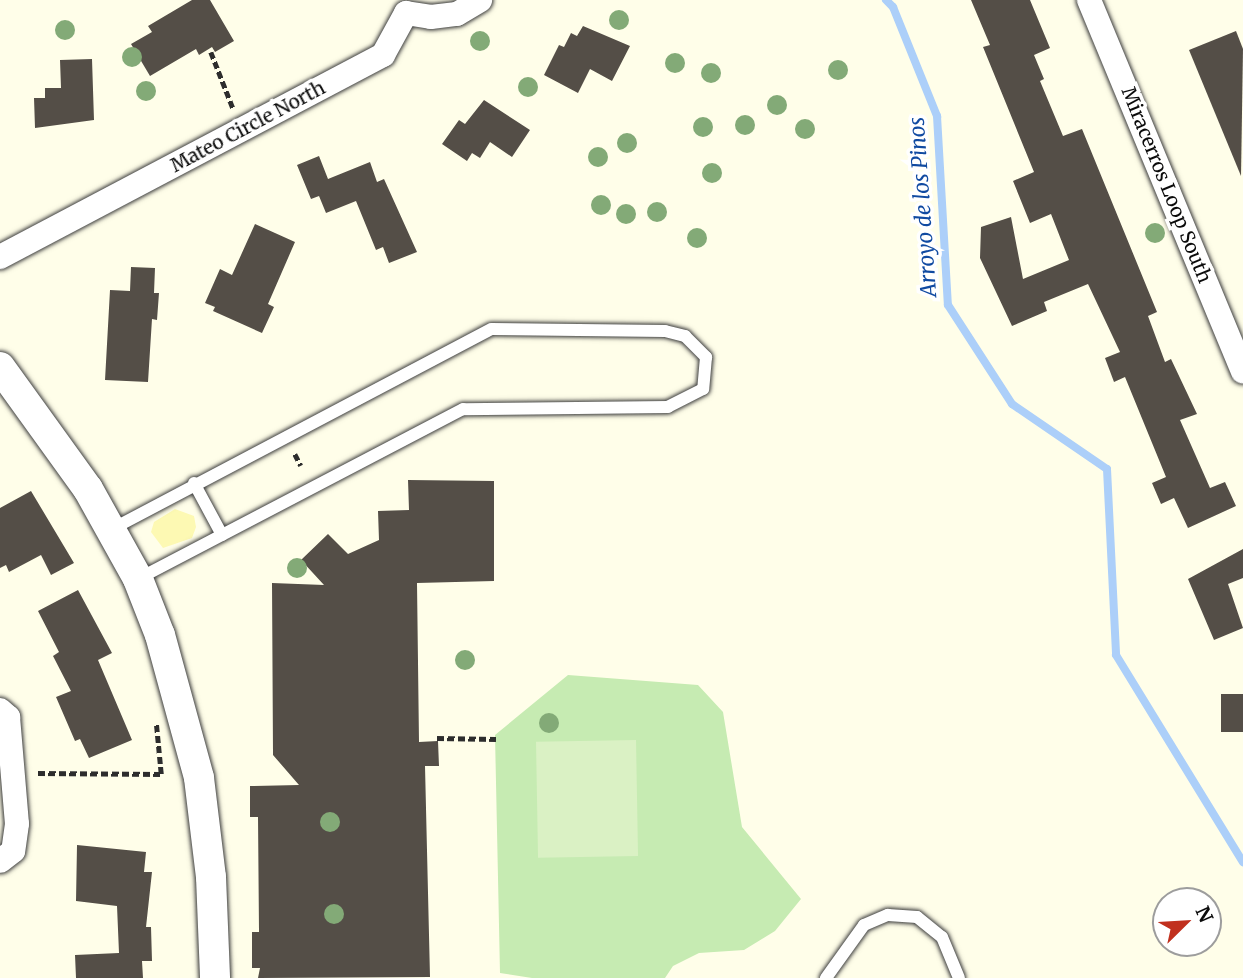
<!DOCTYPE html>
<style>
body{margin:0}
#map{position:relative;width:1243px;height:978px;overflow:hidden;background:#fffee9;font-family:Merriweather,serif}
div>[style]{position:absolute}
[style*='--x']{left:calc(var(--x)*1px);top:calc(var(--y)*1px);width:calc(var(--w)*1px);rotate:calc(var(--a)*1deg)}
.green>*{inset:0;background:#c6ebb2}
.sand>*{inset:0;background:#fdf9b3}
.pitch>*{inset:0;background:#daf1c4;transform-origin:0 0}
.stream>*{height:8px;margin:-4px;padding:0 4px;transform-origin:4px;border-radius:4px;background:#accff9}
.building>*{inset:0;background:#544e47;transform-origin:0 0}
.path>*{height:4.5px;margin-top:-2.25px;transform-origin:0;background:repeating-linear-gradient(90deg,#2d2d2d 0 7px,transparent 0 10.5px)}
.roads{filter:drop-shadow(0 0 2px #3e3e3e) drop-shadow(0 0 2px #3e3e3e)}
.service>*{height:12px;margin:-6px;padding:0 6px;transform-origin:6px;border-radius:6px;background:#fff}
.minor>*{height:24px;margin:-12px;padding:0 12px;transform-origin:12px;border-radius:12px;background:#fff}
.tertiary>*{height:30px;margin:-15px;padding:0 15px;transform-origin:15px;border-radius:15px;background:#fff}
.trees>*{width:20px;height:20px;margin:-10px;border-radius:50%;background:#83aa77}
span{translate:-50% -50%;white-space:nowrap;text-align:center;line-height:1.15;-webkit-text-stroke:7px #fff;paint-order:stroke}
.street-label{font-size:19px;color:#0b0b0b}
.water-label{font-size:21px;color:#104aa1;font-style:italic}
.north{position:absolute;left:1152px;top:887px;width:70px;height:70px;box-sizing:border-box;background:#fff;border:2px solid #9d9d9d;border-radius:50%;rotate:66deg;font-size:19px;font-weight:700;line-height:28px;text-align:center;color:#0b0b0b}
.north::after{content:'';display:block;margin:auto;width:24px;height:32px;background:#c1301e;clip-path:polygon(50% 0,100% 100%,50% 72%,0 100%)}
</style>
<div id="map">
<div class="green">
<i style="clip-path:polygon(568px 675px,698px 685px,723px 712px,742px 827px,801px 899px,775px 931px,744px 950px,699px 953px,673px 966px,665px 978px,532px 978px,500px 973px,495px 735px)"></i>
</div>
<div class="sand">
<i style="clip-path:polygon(175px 509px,194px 516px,196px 527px,192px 538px,163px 548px,151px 532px,154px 522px)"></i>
</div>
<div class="pitch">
<i style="left:636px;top:740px;width:116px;height:100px;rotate:89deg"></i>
</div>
<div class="stream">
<i style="--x:886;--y:0;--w:10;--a:45"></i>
<i style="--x:893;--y:7;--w:118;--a:68"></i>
<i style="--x:937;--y:116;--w:189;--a:86.7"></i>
<i style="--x:948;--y:305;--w:118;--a:57.1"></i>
<i style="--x:1012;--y:404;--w:115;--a:34.4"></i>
<i style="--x:1107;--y:469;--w:186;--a:87.2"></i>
<i style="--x:1116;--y:655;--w:243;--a:58.5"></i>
</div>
<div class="building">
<i style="clip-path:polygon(192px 0,210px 0,234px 41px,215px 52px,212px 47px,199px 55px,196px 49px,150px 76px,131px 44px,152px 32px,148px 26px)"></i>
<i style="clip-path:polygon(971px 0,1030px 0,1050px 48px,1034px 55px,1044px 79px,1040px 81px,1063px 136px,1082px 129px,1157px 312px,1148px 316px,1165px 362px,1171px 359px,1197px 414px,1180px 420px,1210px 488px,1225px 482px,1236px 506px,1188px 528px,1174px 498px,1161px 504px,1152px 483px,1166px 477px,1125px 377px,1114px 382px,1105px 358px,1120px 352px,1088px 284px,1044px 302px,1047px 311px,1012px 326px,980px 258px,981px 227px,1011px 217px,1023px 279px,1069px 260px,1051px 214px,1030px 223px,1013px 181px,1034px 172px,983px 47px,990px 45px)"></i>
<i style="clip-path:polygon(583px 26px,630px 46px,612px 81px,590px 69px,578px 93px,544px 75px,559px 45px,564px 47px,571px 33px,577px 36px)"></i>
<i style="clip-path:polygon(1236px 31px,1243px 49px,1241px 176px,1189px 50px)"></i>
<i style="clip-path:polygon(92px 59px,94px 120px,35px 128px,34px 98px,45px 98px,45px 88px,61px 88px,60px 60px)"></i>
<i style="clip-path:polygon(484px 100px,530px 130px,512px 157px,490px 142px,480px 158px,472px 153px,467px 161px,442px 144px,459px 120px,465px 124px)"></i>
<i style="clip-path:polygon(319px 156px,328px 179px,370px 162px,377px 182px,384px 179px,417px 252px,389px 263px,383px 247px,376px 250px,356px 201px,326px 213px,319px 196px,311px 199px,297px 165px)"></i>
<i style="clip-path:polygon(255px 224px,295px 242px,268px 304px,274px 307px,262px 333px,213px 311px,215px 307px,205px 303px,220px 269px,232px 275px)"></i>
<i style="clip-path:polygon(131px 267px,155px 268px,154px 293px,159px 293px,157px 320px,152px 319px,148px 382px,105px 380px,110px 290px,130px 291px)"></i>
<i style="clip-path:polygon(408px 480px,494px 481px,494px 581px,417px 583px,419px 742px,438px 741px,439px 766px,425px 766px,430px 977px,258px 978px,260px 968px,252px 968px,252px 932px,259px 932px,258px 817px,250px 817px,250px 786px,299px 785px,273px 755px,272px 583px,324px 585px,301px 560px,328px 534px,348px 554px,379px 540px,378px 511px,409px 510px)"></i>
<i style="clip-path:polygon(31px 491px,74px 563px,51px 575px,41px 555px,9px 572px,6px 565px,0 568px,0 508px)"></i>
<i style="clip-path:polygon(1243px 549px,1243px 578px,1228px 584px,1243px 628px,1214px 640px,1188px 579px)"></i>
<i style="clip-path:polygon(78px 590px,112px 653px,98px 660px,132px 740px,89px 758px,80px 739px,75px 741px,56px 697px,71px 691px,53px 656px,59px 652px,38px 611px)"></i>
<i style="left:1221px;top:694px;width:22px;height:38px"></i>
<i style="clip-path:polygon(77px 845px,146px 852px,144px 872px,152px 872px,146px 927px,151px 927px,152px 961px,142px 961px,143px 978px,76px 978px,75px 955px,119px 953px,117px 906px,76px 901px)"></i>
</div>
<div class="path">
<i style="--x:211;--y:52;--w:60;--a:68.6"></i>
<i style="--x:295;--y:454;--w:13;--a:63"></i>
<i style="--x:437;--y:738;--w:59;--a:1"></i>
<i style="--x:38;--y:773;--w:123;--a:0.5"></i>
<i style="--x:161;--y:774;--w:52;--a:-95.5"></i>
</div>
<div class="roads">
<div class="service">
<i style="--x:194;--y:483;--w:59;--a:61.7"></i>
<i style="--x:112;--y:529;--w:429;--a:-27.8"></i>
<i style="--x:492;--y:329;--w:173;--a:0.7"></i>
<i style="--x:665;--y:331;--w:21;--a:14"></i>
<i style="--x:685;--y:336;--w:30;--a:45"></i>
<i style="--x:706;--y:357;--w:32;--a:95"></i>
<i style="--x:703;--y:389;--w:39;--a:153"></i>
<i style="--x:668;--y:407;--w:205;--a:179.4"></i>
<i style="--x:463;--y:409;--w:367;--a:152.4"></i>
<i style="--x:826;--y:978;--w:65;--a:-54.4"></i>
<i style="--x:864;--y:925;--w:26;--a:-23"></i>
<i style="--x:888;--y:915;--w:29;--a:4"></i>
<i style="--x:917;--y:917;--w:32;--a:39"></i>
<i style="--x:942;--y:937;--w:44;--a:67.5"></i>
</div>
<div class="minor">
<i style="--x:1089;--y:0;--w:402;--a:67.5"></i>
<i style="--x:0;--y:257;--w:433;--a:-27.8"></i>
<i style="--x:383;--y:55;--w:48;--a:-61.3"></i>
<i style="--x:406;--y:13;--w:25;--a:9"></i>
<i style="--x:431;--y:17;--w:26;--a:-7"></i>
<i style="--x:457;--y:14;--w:27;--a:-31"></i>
<i style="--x:0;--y:710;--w:11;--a:41"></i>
<i style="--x:8;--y:717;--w:107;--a:85.2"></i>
<i style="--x:17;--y:824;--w:27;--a:98"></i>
<i style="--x:13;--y:851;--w:16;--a:142"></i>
</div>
<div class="tertiary">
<i style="--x:0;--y:367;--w:150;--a:54.2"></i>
<i style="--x:88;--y:489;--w:103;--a:60.9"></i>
<i style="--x:138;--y:579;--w:60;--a:68.6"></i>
<i style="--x:160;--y:635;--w:148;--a:74.7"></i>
<i style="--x:199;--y:778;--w:100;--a:83.1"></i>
<i style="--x:211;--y:877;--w:101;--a:87.7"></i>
</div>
</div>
<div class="trees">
<i style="left:619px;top:20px"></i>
<i style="left:65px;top:30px"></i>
<i style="left:480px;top:41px"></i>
<i style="left:132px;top:57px"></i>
<i style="left:675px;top:63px"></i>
<i style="left:838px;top:70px"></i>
<i style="left:711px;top:73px"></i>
<i style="left:528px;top:87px"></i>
<i style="left:146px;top:91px"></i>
<i style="left:777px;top:105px"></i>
<i style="left:745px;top:125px"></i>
<i style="left:703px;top:127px"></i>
<i style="left:805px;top:129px"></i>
<i style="left:627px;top:143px"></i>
<i style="left:598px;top:157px"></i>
<i style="left:712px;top:173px"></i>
<i style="left:601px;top:205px"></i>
<i style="left:657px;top:212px"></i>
<i style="left:626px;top:214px"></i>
<i style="left:1155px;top:233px"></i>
<i style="left:697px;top:238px"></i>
<i style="left:297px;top:568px"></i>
<i style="left:465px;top:660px"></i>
<i style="left:549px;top:723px"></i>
<i style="left:330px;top:822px"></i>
<i style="left:334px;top:914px"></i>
</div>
<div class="street-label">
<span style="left:248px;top:127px;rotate:-28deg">Mateo Circle North</span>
<span style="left:1166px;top:185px;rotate:68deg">Miracerros Loop South</span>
</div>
<div class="water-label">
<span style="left:923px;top:207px;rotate:-94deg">Arroyo de los Pinos</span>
</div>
<div class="north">N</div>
</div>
